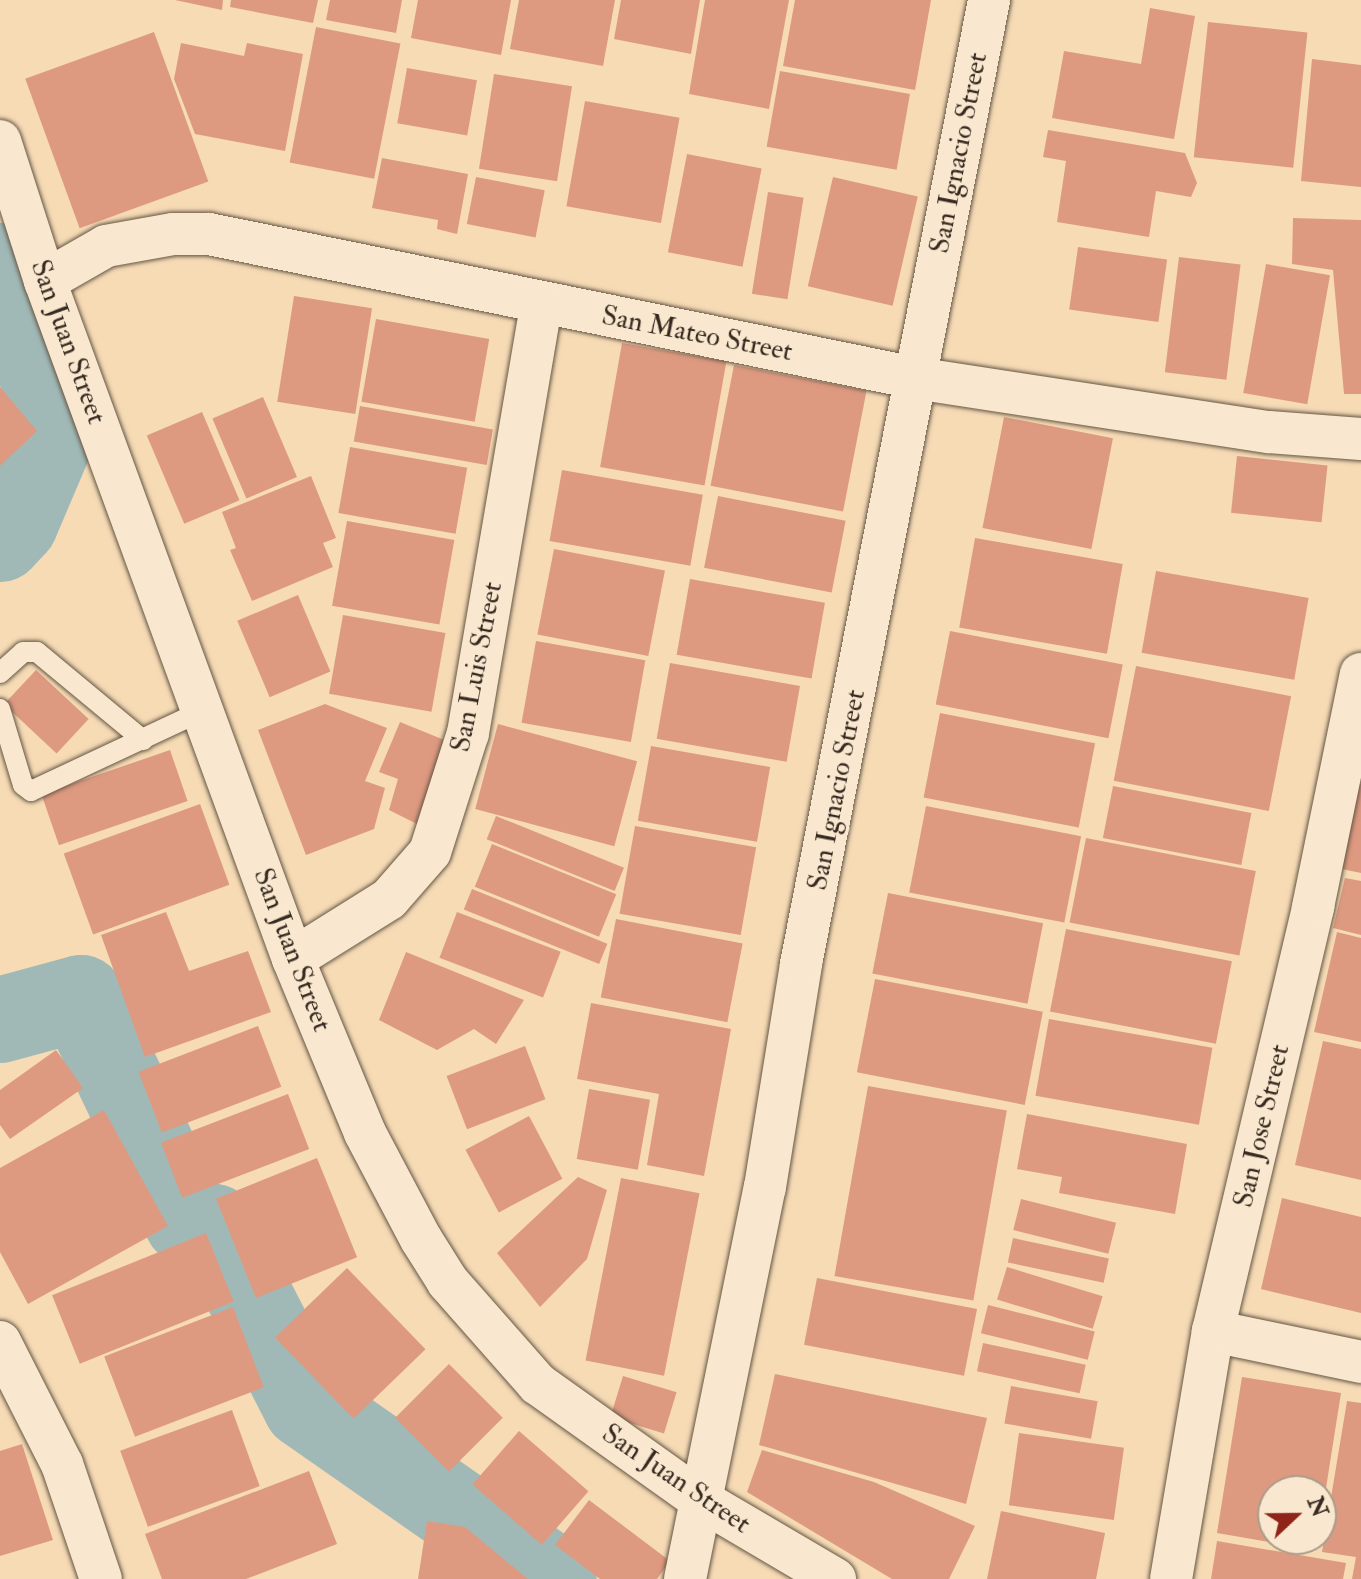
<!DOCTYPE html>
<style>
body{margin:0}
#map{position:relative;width:1361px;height:1579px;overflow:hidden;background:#f6dbb5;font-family:"IM FELL Double Pica",serif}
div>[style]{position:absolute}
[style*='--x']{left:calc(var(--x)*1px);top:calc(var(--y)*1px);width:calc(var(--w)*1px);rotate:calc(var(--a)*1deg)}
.river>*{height:86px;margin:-43px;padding:0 43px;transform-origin:43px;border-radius:43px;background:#a0b9b7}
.building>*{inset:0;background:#de9a80;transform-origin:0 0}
.roads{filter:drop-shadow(0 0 2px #655645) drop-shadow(0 0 2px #655645)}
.service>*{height:20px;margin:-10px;padding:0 10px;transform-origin:10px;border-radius:10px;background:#f9e8cf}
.minor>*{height:42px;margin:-21px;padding:0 21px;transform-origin:21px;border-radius:21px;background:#f9e8cf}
span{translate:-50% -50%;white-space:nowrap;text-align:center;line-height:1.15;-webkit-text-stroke:7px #f9e8cf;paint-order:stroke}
.street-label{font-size:28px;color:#352920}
.north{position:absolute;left:1257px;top:1475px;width:80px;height:80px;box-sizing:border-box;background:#f9e8cf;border:2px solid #ab9c89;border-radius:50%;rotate:68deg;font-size:22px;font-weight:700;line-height:32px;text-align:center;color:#352920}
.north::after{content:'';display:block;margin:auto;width:28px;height:36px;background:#8f2418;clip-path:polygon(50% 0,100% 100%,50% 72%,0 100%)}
</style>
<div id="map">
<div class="river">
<i style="--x:0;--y:266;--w:165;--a:69"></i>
<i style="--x:59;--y:420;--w:112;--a:113.1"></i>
<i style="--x:15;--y:523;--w:22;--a:133"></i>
<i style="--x:0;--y:1020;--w:84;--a:-15.2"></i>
<i style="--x:81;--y:998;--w:247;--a:64.6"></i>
<i style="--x:187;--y:1221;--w:28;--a:13"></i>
<i style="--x:214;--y:1227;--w:201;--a:62.8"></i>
<i style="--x:306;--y:1406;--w:302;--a:34.9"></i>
</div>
<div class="building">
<i style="clip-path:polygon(175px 0,223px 0,222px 10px)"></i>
<i style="clip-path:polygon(231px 0,318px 0,313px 23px,230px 7px)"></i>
<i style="clip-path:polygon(330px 0,402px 0,396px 33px,326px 20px)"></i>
<i style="clip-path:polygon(418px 0,511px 0,501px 55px,411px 38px)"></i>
<i style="clip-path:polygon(519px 0,615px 0,603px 66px,510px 49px)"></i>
<i style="clip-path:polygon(621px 0,700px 0,691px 54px,614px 39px)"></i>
<i style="clip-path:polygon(705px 0,789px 0,769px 109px,689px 94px)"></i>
<i style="clip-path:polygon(795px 0,931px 0,915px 90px,783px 66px)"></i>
<i style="clip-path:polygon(1150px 8px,1195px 16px,1174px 139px,1052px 118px,1064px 51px,1141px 64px)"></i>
<i style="left:1208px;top:22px;width:100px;height:136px;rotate:6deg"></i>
<i style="left:316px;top:27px;width:86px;height:138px;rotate:11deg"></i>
<i style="left:154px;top:32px;width:159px;height:137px;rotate:70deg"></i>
<i style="clip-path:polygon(181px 43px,244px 56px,247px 43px,303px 54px,285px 151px,195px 134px,174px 79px)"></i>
<i style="clip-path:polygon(1312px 59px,1361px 65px,1361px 187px,1301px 181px)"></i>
<i style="left:407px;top:68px;width:71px;height:56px;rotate:10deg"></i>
<i style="left:780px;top:71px;width:132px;height:77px;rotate:10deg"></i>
<i style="left:494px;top:74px;width:79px;height:96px;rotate:9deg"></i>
<i style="left:585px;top:101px;width:96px;height:107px;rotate:10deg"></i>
<i style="clip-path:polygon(1048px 130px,1185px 153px,1197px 183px,1191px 197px,1156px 191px,1149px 237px,1057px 222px,1066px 161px,1043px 157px)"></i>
<i style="left:687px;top:154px;width:76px;height:100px;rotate:11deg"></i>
<i style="clip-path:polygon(382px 158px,468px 174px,457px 234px,437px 229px,438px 220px,372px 208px)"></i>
<i style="left:476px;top:177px;width:70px;height:48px;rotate:11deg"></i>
<i style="left:833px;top:177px;width:87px;height:112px;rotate:13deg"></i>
<i style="left:768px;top:192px;width:36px;height:103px;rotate:9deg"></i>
<i style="clip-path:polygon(1293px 218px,1361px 220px,1361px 394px,1344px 394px,1333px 270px,1292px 264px)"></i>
<i style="left:1078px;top:247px;width:90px;height:63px;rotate:8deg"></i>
<i style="left:1179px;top:257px;width:62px;height:116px;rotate:7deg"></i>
<i style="left:1266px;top:264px;width:65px;height:131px;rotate:10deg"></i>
<i style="left:294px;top:296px;width:79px;height:107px;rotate:9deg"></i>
<i style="left:376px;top:319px;width:115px;height:84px;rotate:10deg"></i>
<i style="left:622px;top:343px;width:106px;height:126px;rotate:10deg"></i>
<i style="left:734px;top:365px;width:135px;height:123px;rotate:11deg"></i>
<i style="clip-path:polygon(0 387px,37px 431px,0 466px)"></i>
<i style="left:263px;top:397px;width:87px;height:55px;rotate:67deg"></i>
<i style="left:360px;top:406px;width:135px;height:36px;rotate:10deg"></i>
<i style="left:202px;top:412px;width:96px;height:60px;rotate:67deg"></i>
<i style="left:1004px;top:417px;width:111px;height:113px;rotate:11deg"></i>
<i style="left:350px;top:447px;width:119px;height:67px;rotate:10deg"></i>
<i style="left:1237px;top:456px;width:91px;height:57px;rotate:6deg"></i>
<i style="left:562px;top:470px;width:143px;height:72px;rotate:10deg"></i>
<i style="clip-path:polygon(311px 476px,336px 538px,323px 543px,333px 567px,252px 601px,230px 550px,236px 548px,222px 512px)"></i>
<i style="left:718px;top:496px;width:130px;height:73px;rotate:11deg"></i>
<i style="left:347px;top:521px;width:109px;height:86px;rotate:10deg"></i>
<i style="left:975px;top:538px;width:150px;height:91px;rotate:10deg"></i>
<i style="left:554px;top:549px;width:113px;height:87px;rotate:11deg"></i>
<i style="left:1156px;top:571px;width:155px;height:83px;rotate:10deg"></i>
<i style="left:690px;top:579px;width:137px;height:77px;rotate:10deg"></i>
<i style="left:298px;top:595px;width:83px;height:66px;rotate:67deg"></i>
<i style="left:343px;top:615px;width:104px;height:80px;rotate:10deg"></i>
<i style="left:950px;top:631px;width:176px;height:75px;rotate:11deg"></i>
<i style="left:536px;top:641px;width:111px;height:83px;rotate:10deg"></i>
<i style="left:670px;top:663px;width:132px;height:77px;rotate:10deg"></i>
<i style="left:1136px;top:666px;width:158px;height:117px;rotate:11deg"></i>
<i style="left:36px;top:670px;width:72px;height:47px;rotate:43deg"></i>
<i style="clip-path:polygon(325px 704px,387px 728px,365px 781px,385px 788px,374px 829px,306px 855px,258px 730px)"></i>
<i style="left:940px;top:713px;width:158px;height:86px;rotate:11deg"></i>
<i style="clip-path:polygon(400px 722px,454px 744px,419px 825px,389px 810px,398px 779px,379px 772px)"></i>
<i style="left:498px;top:724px;width:144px;height:88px;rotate:15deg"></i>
<i style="left:651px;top:746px;width:121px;height:76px;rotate:10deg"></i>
<i style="left:170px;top:750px;width:54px;height:136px;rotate:71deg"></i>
<i style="clip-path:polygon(1349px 782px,1361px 784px,1361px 873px,1332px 867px)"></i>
<i style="left:1113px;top:786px;width:141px;height:53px;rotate:11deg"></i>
<i style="left:200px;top:804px;width:86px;height:145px;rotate:70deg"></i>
<i style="left:926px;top:806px;width:158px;height:88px;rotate:11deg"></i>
<i style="left:496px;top:816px;width:138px;height:25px;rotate:22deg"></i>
<i style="left:635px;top:826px;width:123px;height:89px;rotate:10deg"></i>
<i style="left:1086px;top:838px;width:173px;height:86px;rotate:11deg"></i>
<i style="left:492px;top:844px;width:134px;height:46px;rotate:22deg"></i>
<i style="clip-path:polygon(1345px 878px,1361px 881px,1361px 935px,1333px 928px)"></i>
<i style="left:472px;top:889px;width:146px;height:22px;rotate:22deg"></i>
<i style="left:888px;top:893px;width:158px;height:82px;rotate:11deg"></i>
<i style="clip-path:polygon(166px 912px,189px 971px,248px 951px,271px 1012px,145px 1057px,101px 935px)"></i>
<i style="left:457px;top:912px;width:111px;height:49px;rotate:21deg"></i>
<i style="left:616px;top:919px;width:129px;height:80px;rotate:11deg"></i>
<i style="left:1066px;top:929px;width:169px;height:84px;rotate:11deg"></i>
<i style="clip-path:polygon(1337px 932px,1361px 938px,1361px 1042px,1314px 1032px)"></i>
<i style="clip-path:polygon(406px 952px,524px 1000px,496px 1044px,474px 1029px,437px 1050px,379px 1020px)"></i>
<i style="left:875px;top:979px;width:171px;height:95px;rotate:11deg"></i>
<i style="clip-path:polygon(591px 1003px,731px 1029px,704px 1176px,647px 1165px,659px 1094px,577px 1079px)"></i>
<i style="left:1049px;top:1019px;width:166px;height:78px;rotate:10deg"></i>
<i style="left:258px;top:1026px;width:65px;height:128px;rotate:69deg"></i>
<i style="clip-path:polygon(1323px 1041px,1361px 1049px,1361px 1180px,1295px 1165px)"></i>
<i style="left:525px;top:1046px;width:57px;height:84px;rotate:69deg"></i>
<i style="clip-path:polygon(56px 1050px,83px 1088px,10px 1139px,0 1125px,0 1090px)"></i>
<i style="left:868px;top:1086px;width:141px;height:193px;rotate:10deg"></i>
<i style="left:589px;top:1089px;width:62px;height:71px;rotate:10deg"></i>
<i style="left:288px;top:1094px;width:59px;height:136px;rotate:69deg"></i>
<i style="clip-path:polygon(104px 1110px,168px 1226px,28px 1304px,0 1252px,0 1168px)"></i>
<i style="clip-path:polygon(1027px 1114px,1187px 1144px,1175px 1214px,1059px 1193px,1062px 1177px,1017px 1169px)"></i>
<i style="left:529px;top:1116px;width:71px;height:72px;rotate:62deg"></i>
<i style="left:317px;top:1158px;width:107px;height:109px;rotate:68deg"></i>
<i style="clip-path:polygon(578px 1177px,607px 1190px,587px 1259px,540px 1307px,497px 1253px)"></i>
<i style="left:621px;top:1178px;width:80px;height:186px;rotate:11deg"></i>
<i style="clip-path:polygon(1282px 1198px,1361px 1217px,1361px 1313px,1261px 1289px)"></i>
<i style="left:1021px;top:1199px;width:98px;height:32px;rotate:14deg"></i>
<i style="left:206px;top:1233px;width:74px;height:166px;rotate:68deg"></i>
<i style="left:1013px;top:1238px;width:98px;height:25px;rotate:12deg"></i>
<i style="left:1007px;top:1267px;width:100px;height:34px;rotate:17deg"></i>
<i style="left:347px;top:1268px;width:113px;height:100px;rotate:46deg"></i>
<i style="left:817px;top:1278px;width:163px;height:68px;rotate:11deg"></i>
<i style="left:988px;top:1305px;width:110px;height:29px;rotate:14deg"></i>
<i style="left:233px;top:1307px;width:86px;height:138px;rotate:69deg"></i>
<i style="left:983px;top:1343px;width:105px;height:29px;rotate:12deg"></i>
<i style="left:449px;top:1364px;width:76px;height:76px;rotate:45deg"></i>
<i style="clip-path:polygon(775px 1374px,987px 1418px,966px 1504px,759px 1445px)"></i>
<i style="left:623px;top:1376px;width:56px;height:43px;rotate:17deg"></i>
<i style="clip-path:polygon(1242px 1377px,1341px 1393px,1323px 1507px,1321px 1491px,1273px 1491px,1273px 1539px,1318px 1539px,1316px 1550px,1217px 1533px)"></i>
<i style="left:1011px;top:1386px;width:88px;height:38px;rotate:10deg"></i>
<i style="clip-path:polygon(1347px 1401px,1361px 1403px,1361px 1579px,1352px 1579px,1356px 1557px,1322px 1552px)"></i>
<i style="left:232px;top:1410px;width:81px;height:119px;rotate:70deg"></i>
<i style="left:519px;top:1431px;width:92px;height:71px;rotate:41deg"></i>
<i style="left:1019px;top:1433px;width:106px;height:73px;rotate:8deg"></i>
<i style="clip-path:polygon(22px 1444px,53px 1540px,0 1556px,0 1451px)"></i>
<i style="clip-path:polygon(762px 1450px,874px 1482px,975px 1526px,949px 1579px,892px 1579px,747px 1492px)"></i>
<i style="clip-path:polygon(309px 1471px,337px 1544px,246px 1579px,162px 1579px,145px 1534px)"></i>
<i style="clip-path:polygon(589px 1500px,670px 1561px,657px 1579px,600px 1579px,555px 1545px)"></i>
<i style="clip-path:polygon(1001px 1511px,1105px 1533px,1096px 1579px,987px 1579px)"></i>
<i style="clip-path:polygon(427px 1521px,465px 1527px,528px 1579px,418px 1579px)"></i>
<i style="clip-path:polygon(1217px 1541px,1346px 1563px,1343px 1579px,1211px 1579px)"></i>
</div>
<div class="roads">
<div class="service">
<i style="--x:0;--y:673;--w:31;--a:-42"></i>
<i style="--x:23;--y:652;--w:14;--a:0"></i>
<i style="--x:37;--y:652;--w:138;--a:39.7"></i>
<i style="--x:0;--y:709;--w:79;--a:73.2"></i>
<i style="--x:23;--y:785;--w:10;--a:37"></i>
<i style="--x:31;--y:791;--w:189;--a:-25.1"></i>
</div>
<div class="minor">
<i style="--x:0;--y:141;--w:147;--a:72.2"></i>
<i style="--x:45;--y:281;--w:722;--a:69.91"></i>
<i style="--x:293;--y:959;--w:188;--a:67.5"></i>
<i style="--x:365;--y:1133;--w:120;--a:62.2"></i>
<i style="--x:421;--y:1239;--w:51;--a:57.9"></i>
<i style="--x:448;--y:1282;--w:136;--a:48.6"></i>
<i style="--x:538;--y:1384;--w:198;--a:35.5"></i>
<i style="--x:699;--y:1499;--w:158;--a:30.5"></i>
<i style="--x:45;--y:281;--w:70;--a:-29.8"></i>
<i style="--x:106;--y:246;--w:68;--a:-10.2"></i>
<i style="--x:173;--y:234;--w:36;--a:0"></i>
<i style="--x:209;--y:234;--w:721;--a:11.53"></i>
<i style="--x:915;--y:378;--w:358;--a:8.7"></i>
<i style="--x:1269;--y:432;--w:92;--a:4.4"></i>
<i style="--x:293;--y:959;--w:113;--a:-32"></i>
<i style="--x:389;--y:899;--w:62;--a:-48.9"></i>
<i style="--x:430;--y:852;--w:125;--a:-72.3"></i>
<i style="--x:468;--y:733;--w:434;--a:-80.3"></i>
<i style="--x:1213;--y:1331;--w:151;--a:11.8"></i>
<i style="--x:0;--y:1342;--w:137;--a:63.1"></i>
<i style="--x:62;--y:1464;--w:121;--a:71.3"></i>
<i style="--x:685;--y:1579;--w:400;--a:-78.5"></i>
<i style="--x:765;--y:1187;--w:226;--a:-80.8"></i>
<i style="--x:801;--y:964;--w:982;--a:-78.96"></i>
<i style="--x:1171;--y:1579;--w:252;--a:-80.4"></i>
<i style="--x:1213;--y:1331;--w:436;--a:-76.7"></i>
<i style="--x:1313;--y:907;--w:238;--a:-78.4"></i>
</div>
</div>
<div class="street-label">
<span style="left:959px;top:153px;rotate:-79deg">San Ignacio Street</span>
<span style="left:697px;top:334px;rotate:11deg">San Mateo Street</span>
<span style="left:68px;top:342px;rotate:70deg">San Juan Street</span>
<span style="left:477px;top:667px;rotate:-79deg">San Luis Street</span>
<span style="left:837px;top:790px;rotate:-79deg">San Ignacio Street</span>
<span style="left:292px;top:950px;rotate:69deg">San Juan Street</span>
<span style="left:1262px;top:1126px;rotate:-77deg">San Jose Street</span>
<span style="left:676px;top:1479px;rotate:34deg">San Juan Street</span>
</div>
<div class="north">N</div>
</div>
